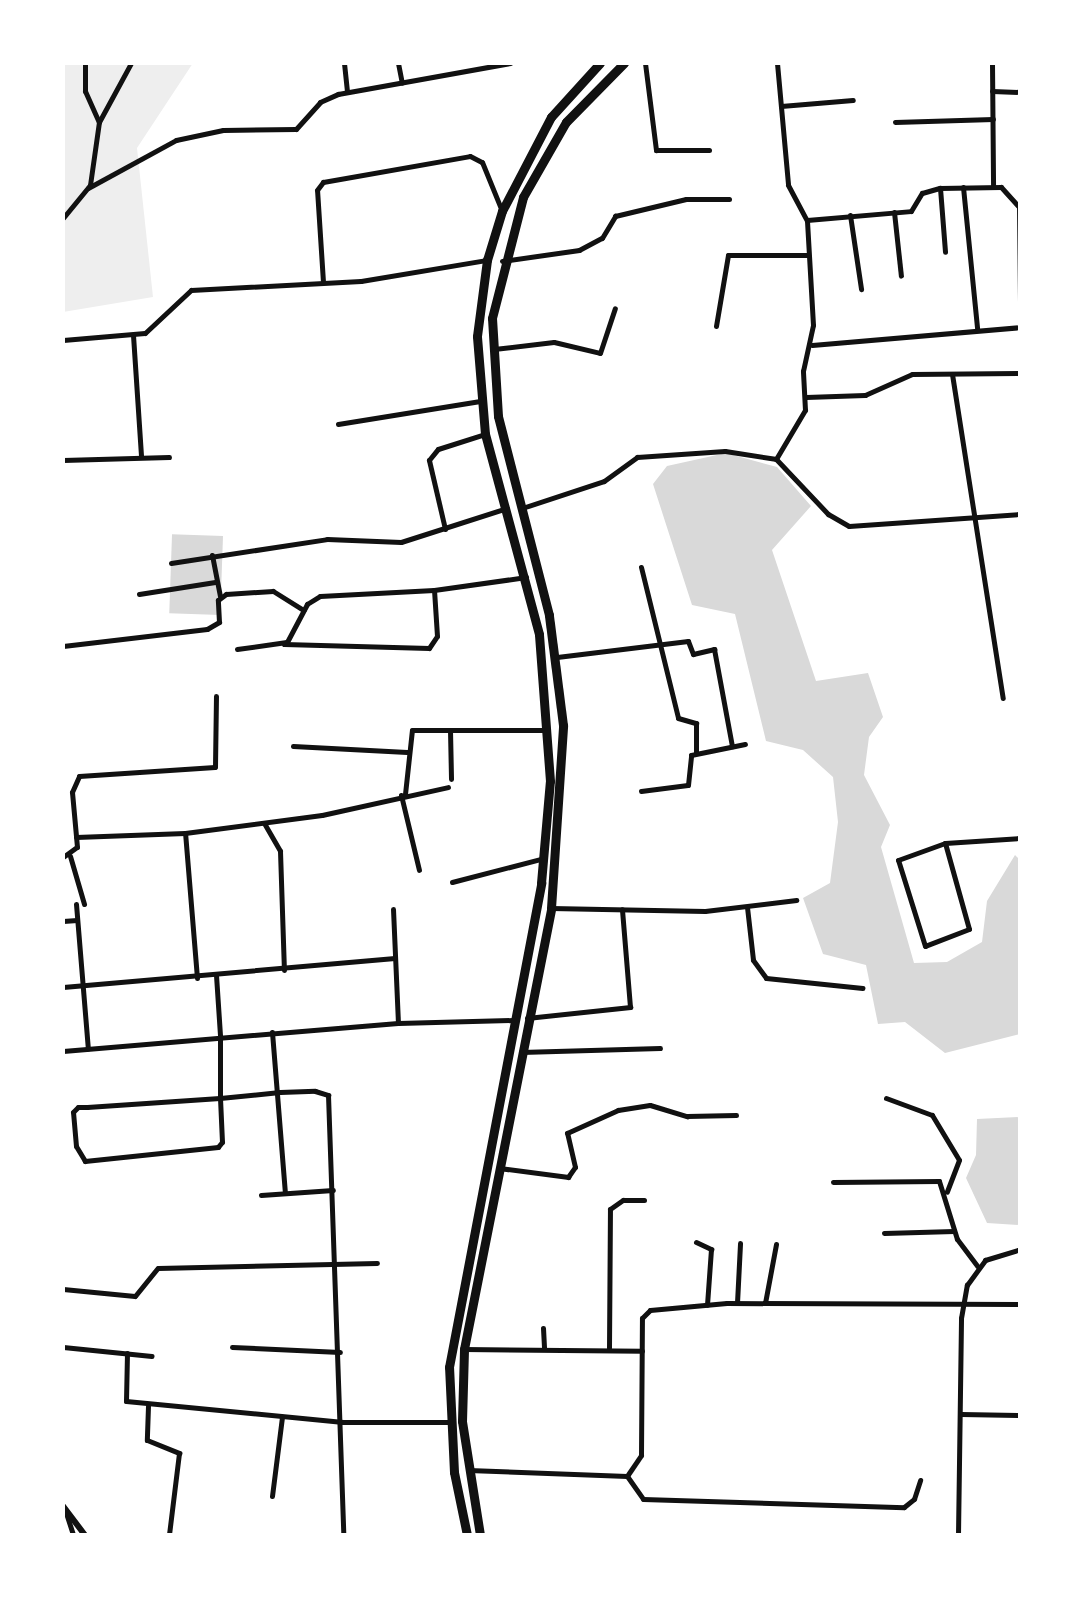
<!DOCTYPE html>
<style>
body{margin:0}
#map{position:relative;width:1083px;height:1598px;overflow:hidden;background:#fff;font-family:Ubuntu,sans-serif}
div>[style]{position:absolute}
[style*='--x']{left:calc(var(--x)*1px);top:calc(var(--y)*1px);width:calc(var(--w)*1px);rotate:calc(var(--a)*1deg)}
.green>*{inset:0;background:#eee}
.water>*{inset:0;background:#d9d9d9;transform-origin:0 0}
.minor>*{height:5px;margin:-2.5px;padding:0 2.5px;transform-origin:2.5px;border-radius:2.5px;background:#111}
.tertiary>*{height:6px;margin:-3px;padding:0 3px;transform-origin:3px;border-radius:3px;background:#111}
.trunk>*{height:9px;margin:-4.5px;padding:0 4.5px;transform-origin:4.5px;border-radius:4.5px;background:#111}
span{translate:-50% -50%;white-space:nowrap;text-align:center;line-height:1.15;-webkit-text-stroke:7px #fff;paint-order:stroke}
.frame{position:absolute;inset:0;border:65px solid #fff;pointer-events:none}
</style>
<div id="map">
<div class="green">
<i style="clip-path:polygon(193px 63px,137px 148px,153px 297px,63px 312px,63px 65px)"></i>
</div>
<div class="water">
<i style="clip-path:polygon(726px 453px,777px 467px,811px 506px,772px 550px,816px 681px,868px 673px,883px 717px,869px 737px,864px 775px,890px 825px,881px 847px,914px 963px,947px 962px,982px 942px,987px 901px,1015px 855px,1020px 860px,1020px 1034px,945px 1053px,905px 1022px,878px 1024px,866px 965px,823px 954px,803px 898px,830px 883px,838px 822px,833px 777px,803px 750px,766px 741px,735px 614px,692px 605px,653px 484px,667px 466px)"></i>
<i style="left:223px;top:536px;width:79px;height:51px;rotate:92deg"></i>
<i style="clip-path:polygon(1020px 1117px,1020px 1225px,987px 1223px,966px 1178px,976px 1155px,977px 1119px)"></i>
</div>
<div class="minor">
<i style="--x:85;--y:63;--w:28;--a:90"></i>
<i style="--x:85;--y:91;--w:34;--a:66"></i>
<i style="--x:344;--y:63;--w:29;--a:84"></i>
<i style="--x:398;--y:63;--w:20;--a:79"></i>
<i style="--x:645;--y:63;--w:88;--a:82.8"></i>
<i style="--x:656;--y:150;--w:53;--a:0"></i>
<i style="--x:777;--y:63;--w:122;--a:84.8"></i>
<i style="--x:788;--y:185;--w:40;--a:62"></i>
<i style="--x:992;--y:63;--w:123;--a:89.5"></i>
<i style="--x:992;--y:91;--w:28;--a:2"></i>
<i style="--x:781;--y:106;--w:72;--a:-4.8"></i>
<i style="--x:895;--y:122;--w:98;--a:-1.8"></i>
<i style="--x:963;--y:187;--w:142;--a:84.3"></i>
<i style="--x:88;--y:188;--w:100;--a:-28.6"></i>
<i style="--x:176;--y:140;--w:48;--a:-12"></i>
<i style="--x:223;--y:130;--w:73;--a:-0.8"></i>
<i style="--x:296;--y:129;--w:36;--a:-48"></i>
<i style="--x:320;--y:102;--w:20;--a:-24"></i>
<i style="--x:338;--y:94;--w:175;--a:-10.2"></i>
<i style="--x:940;--y:188;--w:64;--a:85.5"></i>
<i style="--x:1019;--y:205;--w:97;--a:89.4"></i>
<i style="--x:894;--y:212;--w:64;--a:83.8"></i>
<i style="--x:850;--y:215;--w:75;--a:81.5"></i>
<i style="--x:63;--y:218;--w:43;--a:-50.7"></i>
<i style="--x:90;--y:185;--w:64;--a:-81.9"></i>
<i style="--x:99;--y:122;--w:67;--a:-61.5"></i>
<i style="--x:502;--y:261;--w:78;--a:-8.1"></i>
<i style="--x:579;--y:250;--w:26;--a:-28"></i>
<i style="--x:602;--y:238;--w:26;--a:-59"></i>
<i style="--x:615;--y:216;--w:73;--a:-13.5"></i>
<i style="--x:686;--y:199;--w:43;--a:0"></i>
<i style="--x:323;--y:282;--w:92;--a:-93.7"></i>
<i style="--x:317;--y:190;--w:10;--a:-53"></i>
<i style="--x:323;--y:182;--w:149;--a:-10"></i>
<i style="--x:470;--y:156;--w:13;--a:27"></i>
<i style="--x:482;--y:162;--w:53;--a:67.8"></i>
<i style="--x:716;--y:326;--w:72;--a:-80.4"></i>
<i style="--x:728;--y:255;--w:79;--a:0"></i>
<i style="--x:133;--y:335;--w:122;--a:86.2"></i>
<i style="--x:63;--y:340;--w:82;--a:-4.9"></i>
<i style="--x:145;--y:333;--w:63;--a:-43.1"></i>
<i style="--x:191;--y:290;--w:170;--a:-3"></i>
<i style="--x:361;--y:281;--w:128;--a:-9.5"></i>
<i style="--x:812;--y:345;--w:209;--a:-4.9"></i>
<i style="--x:494;--y:349;--w:60;--a:-6.7"></i>
<i style="--x:554;--y:342;--w:47;--a:13.4"></i>
<i style="--x:600;--y:353;--w:47;--a:-71.6"></i>
<i style="--x:952;--y:374;--w:328;--a:81.1"></i>
<i style="--x:1020;--y:376;--w:125;--a:90"></i>
<i style="--x:806;--y:397;--w:59;--a:-1.9"></i>
<i style="--x:865;--y:395;--w:51;--a:-24.1"></i>
<i style="--x:912;--y:374;--w:108;--a:-0.5"></i>
<i style="--x:338;--y:424;--w:144;--a:-9.2"></i>
<i style="--x:776;--y:459;--w:57;--a:-59.4"></i>
<i style="--x:805;--y:410;--w:39;--a:-93"></i>
<i style="--x:803;--y:371;--w:47;--a:-77.7"></i>
<i style="--x:813;--y:325;--w:105;--a:-93.3"></i>
<i style="--x:807;--y:220;--w:104;--a:-4.9"></i>
<i style="--x:911;--y:211;--w:21;--a:-59"></i>
<i style="--x:922;--y:193;--w:19;--a:-16"></i>
<i style="--x:940;--y:188;--w:61;--a:-0.9"></i>
<i style="--x:1001;--y:187;--w:25;--a:48"></i>
<i style="--x:63;--y:460;--w:106;--a:-1.6"></i>
<i style="--x:522;--y:508;--w:86;--a:-18.2"></i>
<i style="--x:604;--y:481;--w:41;--a:-36"></i>
<i style="--x:637;--y:457;--w:88;--a:-3.9"></i>
<i style="--x:725;--y:451;--w:52;--a:8.9"></i>
<i style="--x:776;--y:459;--w:76;--a:46.6"></i>
<i style="--x:828;--y:514;--w:24;--a:30"></i>
<i style="--x:849;--y:526;--w:171;--a:-4"></i>
<i style="--x:445;--y:529;--w:71;--a:-103.1"></i>
<i style="--x:429;--y:460;--w:14;--a:-51"></i>
<i style="--x:438;--y:449;--w:49;--a:-17.7"></i>
<i style="--x:212;--y:555;--w:42;--a:79"></i>
<i style="--x:171;--y:563;--w:158;--a:-8.7"></i>
<i style="--x:327;--y:539;--w:74;--a:2.3"></i>
<i style="--x:401;--y:542;--w:111;--a:-17.8"></i>
<i style="--x:641;--y:567;--w:155;--a:76.2"></i>
<i style="--x:678;--y:718;--w:19;--a:16"></i>
<i style="--x:696;--y:723;--w:30;--a:90"></i>
<i style="--x:139;--y:594;--w:77;--a:-9"></i>
<i style="--x:284;--y:644;--w:145;--a:1.6"></i>
<i style="--x:429;--y:648;--w:14;--a:-56"></i>
<i style="--x:437;--y:636;--w:46;--a:-93.7"></i>
<i style="--x:63;--y:646;--w:145;--a:-6.7"></i>
<i style="--x:207;--y:629;--w:14;--a:-30"></i>
<i style="--x:219;--y:622;--w:22;--a:-93"></i>
<i style="--x:218;--y:600;--w:10;--a:-37"></i>
<i style="--x:226;--y:594;--w:47;--a:-3.7"></i>
<i style="--x:273;--y:591;--w:36;--a:32"></i>
<i style="--x:237;--y:649;--w:50;--a:-8"></i>
<i style="--x:287;--y:642;--w:43;--a:-62.2"></i>
<i style="--x:307;--y:604;--w:15;--a:-32"></i>
<i style="--x:320;--y:596;--w:114;--a:-3"></i>
<i style="--x:434;--y:590;--w:93;--a:-8"></i>
<i style="--x:557;--y:657;--w:132;--a:-7"></i>
<i style="--x:688;--y:641;--w:14;--a:69"></i>
<i style="--x:693;--y:654;--w:22;--a:-13"></i>
<i style="--x:714;--y:649;--w:99;--a:79.5"></i>
<i style="--x:450;--y:730;--w:49;--a:88.8"></i>
<i style="--x:293;--y:746;--w:114;--a:3"></i>
<i style="--x:641;--y:791;--w:47;--a:-7.3"></i>
<i style="--x:688;--y:785;--w:30;--a:-84"></i>
<i style="--x:691;--y:755;--w:55;--a:-11.5"></i>
<i style="--x:405;--y:794;--w:64;--a:-83.8"></i>
<i style="--x:412;--y:730;--w:134;--a:0"></i>
<i style="--x:401;--y:795;--w:77;--a:76.5"></i>
<i style="--x:264;--y:823;--w:32;--a:60"></i>
<i style="--x:280;--y:851;--w:119;--a:88.1"></i>
<i style="--x:76;--y:837;--w:109;--a:-2.1"></i>
<i style="--x:945;--y:843;--w:89;--a:74.4"></i>
<i style="--x:969;--y:929;--w:47;--a:158.9"></i>
<i style="--x:925;--y:946;--w:90;--a:-107.4"></i>
<i style="--x:898;--y:860;--w:50;--a:-19.9"></i>
<i style="--x:945;--y:843;--w:75;--a:-3.8"></i>
<i style="--x:70;--y:856;--w:50;--a:73.7"></i>
<i style="--x:63;--y:857;--w:17;--a:-36"></i>
<i style="--x:77;--y:847;--w:55;--a:-95.2"></i>
<i style="--x:72;--y:792;--w:17;--a:-66"></i>
<i style="--x:79;--y:776;--w:136;--a:-3.8"></i>
<i style="--x:215;--y:767;--w:71;--a:-89.2"></i>
<i style="--x:452;--y:882;--w:95;--a:-14.6"></i>
<i style="--x:76;--y:904;--w:145;--a:85.3"></i>
<i style="--x:747;--y:907;--w:53;--a:83.5"></i>
<i style="--x:753;--y:960;--w:22;--a:54"></i>
<i style="--x:766;--y:978;--w:97;--a:5.9"></i>
<i style="--x:551;--y:908;--w:154;--a:1.1"></i>
<i style="--x:705;--y:911;--w:92;--a:-6.9"></i>
<i style="--x:393;--y:909;--w:114;--a:87.5"></i>
<i style="--x:63;--y:921;--w:14;--a:-4"></i>
<i style="--x:216;--y:975;--w:61;--a:86.2"></i>
<i style="--x:220;--y:1036;--w:62;--a:90"></i>
<i style="--x:220;--y:1098;--w:44;--a:87.4"></i>
<i style="--x:222;--y:1142;--w:6;--a:129"></i>
<i style="--x:218;--y:1147;--w:134;--a:174"></i>
<i style="--x:85;--y:1161;--w:17;--a:-121"></i>
<i style="--x:76;--y:1146;--w:34;--a:-95"></i>
<i style="--x:73;--y:1112;--w:7;--a:-45"></i>
<i style="--x:78;--y:1107;--w:9;--a:0"></i>
<i style="--x:87;--y:1107;--w:133;--a:-3.9"></i>
<i style="--x:220;--y:1098;--w:60;--a:-5.7"></i>
<i style="--x:280;--y:1092;--w:35;--a:-2"></i>
<i style="--x:315;--y:1091;--w:14;--a:17"></i>
<i style="--x:328;--y:1095;--w:440;--a:88"></i>
<i style="--x:197;--y:978;--w:145;--a:-94.7"></i>
<i style="--x:185;--y:833;--w:138;--a:-7.5"></i>
<i style="--x:322;--y:815;--w:129;--a:-12.5"></i>
<i style="--x:63;--y:987;--w:333;--a:-5"></i>
<i style="--x:527;--y:1018;--w:104;--a:-6.1"></i>
<i style="--x:630;--y:1007;--w:98;--a:-94.7"></i>
<i style="--x:272;--y:1032;--w:161;--a:85.4"></i>
<i style="--x:63;--y:1051;--w:336;--a:-4.8"></i>
<i style="--x:398;--y:1023;--w:116;--a:-1.5"></i>
<i style="--x:521;--y:1052;--w:139;--a:-1.6"></i>
<i style="--x:886;--y:1098;--w:49;--a:20.3"></i>
<i style="--x:932;--y:1115;--w:52;--a:59"></i>
<i style="--x:959;--y:1160;--w:34;--a:111"></i>
<i style="--x:499;--y:1168;--w:70;--a:7.4"></i>
<i style="--x:568;--y:1177;--w:12;--a:-55"></i>
<i style="--x:575;--y:1167;--w:35;--a:-103"></i>
<i style="--x:567;--y:1133;--w:56;--a:-24.3"></i>
<i style="--x:618;--y:1110;--w:32;--a:-9"></i>
<i style="--x:650;--y:1105;--w:39;--a:17"></i>
<i style="--x:687;--y:1116;--w:49;--a:-1.2"></i>
<i style="--x:833;--y:1182;--w:106;--a:-0.5"></i>
<i style="--x:939;--y:1181;--w:61;--a:72.8"></i>
<i style="--x:957;--y:1239;--w:34;--a:53"></i>
<i style="--x:261;--y:1195;--w:72;--a:-4"></i>
<i style="--x:884;--y:1233;--w:70;--a:-1.6"></i>
<i style="--x:696;--y:1242;--w:17;--a:25"></i>
<i style="--x:711;--y:1249;--w:56;--a:94.1"></i>
<i style="--x:63;--y:1289;--w:72;--a:5.6"></i>
<i style="--x:135;--y:1296;--w:36;--a:-51"></i>
<i style="--x:158;--y:1268;--w:219;--a:-1.3"></i>
<i style="--x:737;--y:1303;--w:60;--a:-87.1"></i>
<i style="--x:765;--y:1303;--w:60;--a:-79.4"></i>
<i style="--x:543;--y:1328;--w:21;--a:87"></i>
<i style="--x:63;--y:1347;--w:89;--a:5.8"></i>
<i style="--x:232;--y:1347;--w:108;--a:2.7"></i>
<i style="--x:609;--y:1348;--w:139;--a:-89.6"></i>
<i style="--x:610;--y:1209;--w:16;--a:-35"></i>
<i style="--x:623;--y:1200;--w:21;--a:0"></i>
<i style="--x:463;--y:1349;--w:179;--a:0.6"></i>
<i style="--x:127;--y:1353;--w:48;--a:91.2"></i>
<i style="--x:126;--y:1401;--w:218;--a:5.5"></i>
<i style="--x:343;--y:1422;--w:105;--a:0"></i>
<i style="--x:148;--y:1406;--w:34;--a:92"></i>
<i style="--x:147;--y:1440;--w:35;--a:22"></i>
<i style="--x:179;--y:1453;--w:83;--a:97"></i>
<i style="--x:961;--y:1414;--w:59;--a:1"></i>
<i style="--x:468;--y:1470;--w:159;--a:2.2"></i>
<i style="--x:627;--y:1476;--w:25;--a:-56"></i>
<i style="--x:641;--y:1455;--w:137;--a:-89.6"></i>
<i style="--x:642;--y:1318;--w:11;--a:-45"></i>
<i style="--x:650;--y:1310;--w:77;--a:-5.2"></i>
<i style="--x:727;--y:1303;--w:293;--a:0.2"></i>
<i style="--x:627;--y:1476;--w:28;--a:55"></i>
<i style="--x:643;--y:1499;--w:261;--a:1.8"></i>
<i style="--x:904;--y:1507;--w:13;--a:-39"></i>
<i style="--x:914;--y:1499;--w:20;--a:-72"></i>
<i style="--x:272;--y:1496;--w:80;--a:-82.8"></i>
<i style="--x:66;--y:1513;--w:23;--a:72"></i>
<i style="--x:958;--y:1535;--w:217;--a:-89.2"></i>
<i style="--x:961;--y:1318;--w:34;--a:-80"></i>
<i style="--x:967;--y:1285;--w:31;--a:-54"></i>
<i style="--x:985;--y:1260;--w:37;--a:-17"></i>
</div>
<div class="tertiary">
<i style="--x:63;--y:1506;--w:36;--a:53"></i>
</div>
<div class="trunk">
<i style="--x:467;--y:1535;--w:64;--a:-101.7"></i>
<i style="--x:454;--y:1472;--w:105;--a:-92.7"></i>
<i style="--x:449;--y:1367;--w:493;--a:-79.2"></i>
<i style="--x:541;--y:883;--w:102;--a:-85"></i>
<i style="--x:550;--y:781;--w:147;--a:-94.3"></i>
<i style="--x:539;--y:634;--w:207;--a:-105.1"></i>
<i style="--x:485;--y:434;--w:98;--a:-94.7"></i>
<i style="--x:477;--y:336;--w:77;--a:-82.5"></i>
<i style="--x:487;--y:260;--w:51;--a:-73"></i>
<i style="--x:502;--y:211;--w:106;--a:-62.5"></i>
<i style="--x:551;--y:117;--w:73;--a:-47.8"></i>
<i style="--x:480;--y:1535;--w:115;--a:-99"></i>
<i style="--x:462;--y:1421;--w:72;--a:-88.4"></i>
<i style="--x:464;--y:1349;--w:449;--a:-78.8"></i>
<i style="--x:551;--y:908;--w:183;--a:-86.2"></i>
<i style="--x:563;--y:725;--w:111;--a:-97.3"></i>
<i style="--x:549;--y:615;--w:205;--a:-104.4"></i>
<i style="--x:498;--y:416;--w:98;--a:-93.5"></i>
<i style="--x:492;--y:318;--w:125;--a:-75.6"></i>
<i style="--x:523;--y:197;--w:86;--a:-60.2"></i>
<i style="--x:566;--y:122;--w:83;--a:-45.5"></i>
</div>
<div class="frame"></div>
</div>
